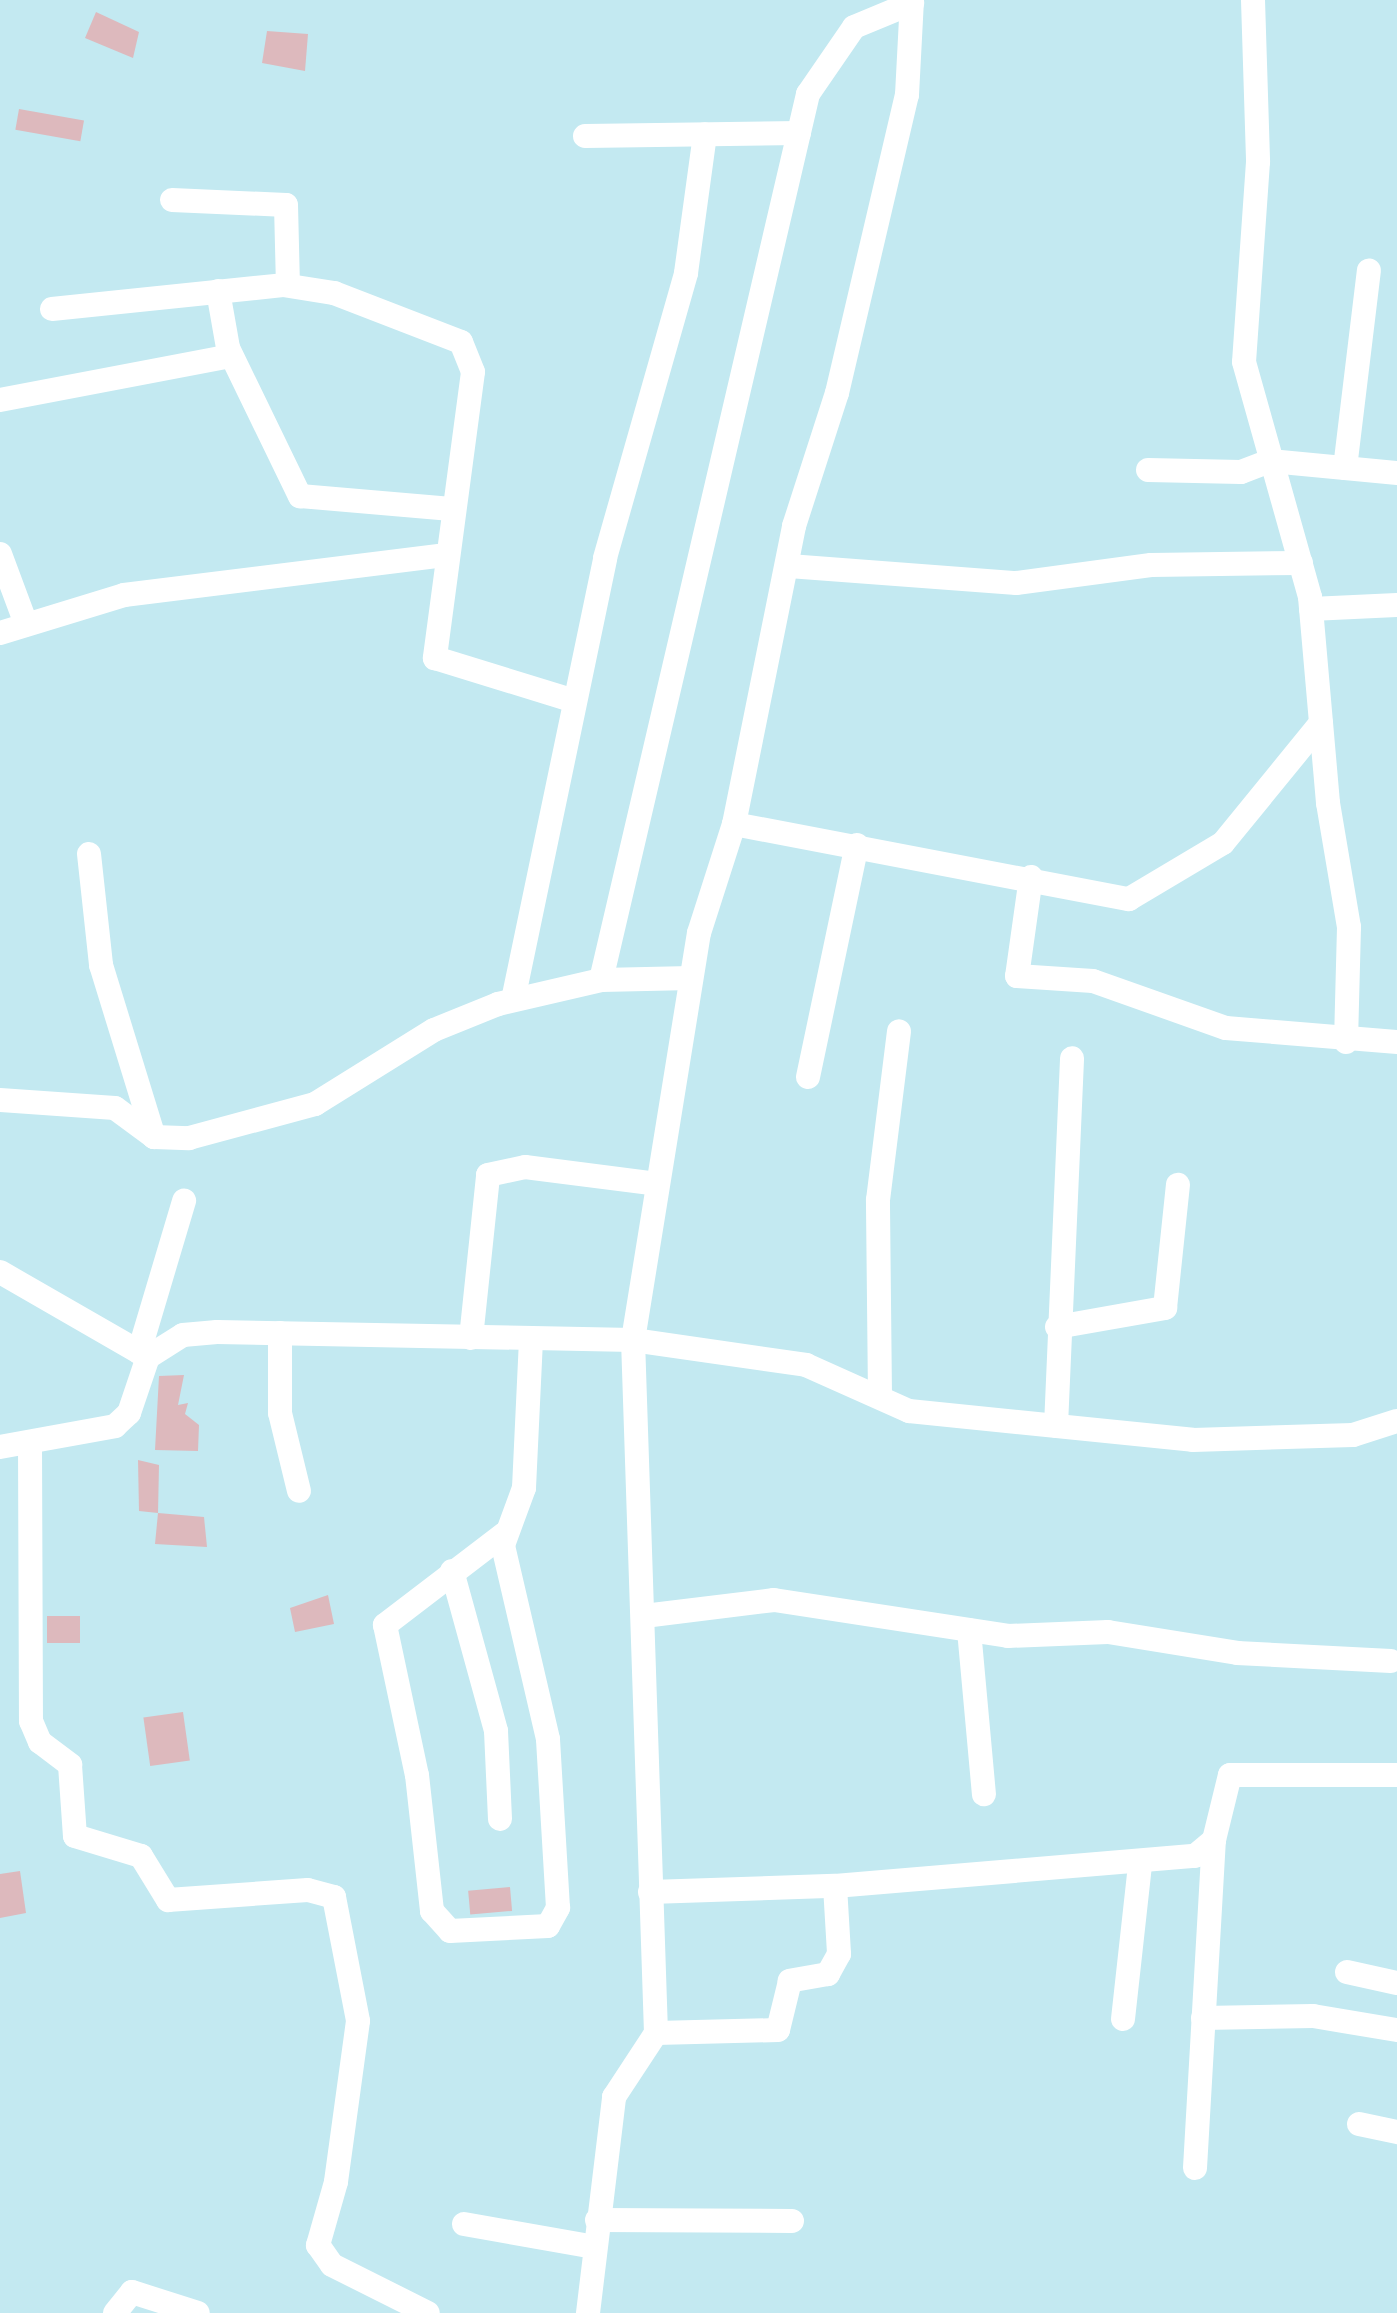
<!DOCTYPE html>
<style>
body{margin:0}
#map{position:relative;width:1397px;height:2313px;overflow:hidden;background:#c3e9f1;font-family:Montserrat,sans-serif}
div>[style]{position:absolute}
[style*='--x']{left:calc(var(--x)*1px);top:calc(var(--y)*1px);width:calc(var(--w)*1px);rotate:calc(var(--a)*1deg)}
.building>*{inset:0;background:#ddb9bd;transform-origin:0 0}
.minor>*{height:24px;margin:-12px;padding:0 12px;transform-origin:12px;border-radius:12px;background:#fff}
span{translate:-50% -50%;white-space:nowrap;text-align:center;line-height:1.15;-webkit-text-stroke:9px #fff;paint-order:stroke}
</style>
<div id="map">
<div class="building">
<i style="clip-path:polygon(96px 12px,139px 32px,133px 58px,85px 38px)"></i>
<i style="clip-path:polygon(267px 31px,308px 34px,305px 71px,262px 63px)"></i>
<i style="left:19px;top:109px;width:66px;height:21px;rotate:10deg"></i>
<i style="clip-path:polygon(184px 1375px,178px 1405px,188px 1403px,185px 1414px,199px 1425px,198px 1451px,155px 1450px,159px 1376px)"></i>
<i style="clip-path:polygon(138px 1460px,159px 1465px,158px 1513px,139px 1511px)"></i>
<i style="clip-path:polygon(158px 1513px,204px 1517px,207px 1547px,155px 1544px)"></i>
<i style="clip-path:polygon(328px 1595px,334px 1624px,295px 1632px,290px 1608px)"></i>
<i style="left:47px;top:1616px;width:33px;height:27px"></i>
<i style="left:183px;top:1712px;width:49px;height:40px;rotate:82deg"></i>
<i style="clip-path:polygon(20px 1871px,26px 1913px,0 1918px,0 1874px)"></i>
<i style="left:510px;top:1887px;width:24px;height:42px;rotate:85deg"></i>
</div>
<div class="minor">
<i style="--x:1253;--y:0;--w:162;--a:88.2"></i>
<i style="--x:1258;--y:162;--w:200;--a:94"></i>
<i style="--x:1244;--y:362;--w:244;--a:74.3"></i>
<i style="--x:1310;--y:597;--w:207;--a:85"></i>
<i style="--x:1328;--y:803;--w:126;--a:80.4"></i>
<i style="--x:1349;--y:927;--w:115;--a:91.5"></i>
<i style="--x:585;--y:136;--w:214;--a:-0.8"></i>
<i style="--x:172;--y:200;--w:114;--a:2.5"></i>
<i style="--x:286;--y:205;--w:80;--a:88.6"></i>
<i style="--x:218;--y:291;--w:58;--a:80"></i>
<i style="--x:228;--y:348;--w:165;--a:64.1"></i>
<i style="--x:300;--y:496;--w:152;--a:4.9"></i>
<i style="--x:52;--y:309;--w:232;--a:-5.9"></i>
<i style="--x:283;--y:285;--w:52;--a:8.9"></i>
<i style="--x:334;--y:293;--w:136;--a:21.1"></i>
<i style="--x:461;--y:342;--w:32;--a:68"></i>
<i style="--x:473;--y:372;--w:289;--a:97.6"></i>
<i style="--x:435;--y:658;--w:146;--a:17.1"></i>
<i style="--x:0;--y:400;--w:235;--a:-10.8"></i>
<i style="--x:1345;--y:468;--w:199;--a:-83.1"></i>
<i style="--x:1148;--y:470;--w:93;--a:1.2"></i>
<i style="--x:1241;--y:472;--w:31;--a:-21"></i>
<i style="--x:1270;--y:461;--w:128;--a:5.4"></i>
<i style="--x:0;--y:554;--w:75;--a:69.6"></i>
<i style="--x:789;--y:566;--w:228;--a:4.3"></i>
<i style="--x:1016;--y:583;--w:136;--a:-7.6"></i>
<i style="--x:1151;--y:565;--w:150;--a:-0.8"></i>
<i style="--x:1311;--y:609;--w:86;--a:-2.7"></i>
<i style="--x:0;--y:633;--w:130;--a:-17"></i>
<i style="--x:124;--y:595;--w:323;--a:-7.1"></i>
<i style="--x:734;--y:824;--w:402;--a:10.8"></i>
<i style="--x:1129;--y:899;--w:109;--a:-30.8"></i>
<i style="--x:1223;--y:843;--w:155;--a:-50.8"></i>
<i style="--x:89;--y:854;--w:112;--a:83.8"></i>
<i style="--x:101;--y:965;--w:180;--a:72.9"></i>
<i style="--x:1031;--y:877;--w:100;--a:98"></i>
<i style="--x:1017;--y:976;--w:76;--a:3.8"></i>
<i style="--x:1093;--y:981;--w:141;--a:19.5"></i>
<i style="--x:1226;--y:1028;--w:172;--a:4.7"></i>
<i style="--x:601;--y:980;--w:910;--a:-76.85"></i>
<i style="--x:808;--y:94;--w:81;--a:-55.5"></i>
<i style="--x:854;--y:27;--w:63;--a:-22.5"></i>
<i style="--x:513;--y:1000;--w:451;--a:-78.2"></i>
<i style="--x:605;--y:558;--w:296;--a:-74.1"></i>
<i style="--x:686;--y:273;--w:140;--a:-82.2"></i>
<i style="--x:808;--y:1077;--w:237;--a:-78.1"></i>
<i style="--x:0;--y:1100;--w:115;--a:4"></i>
<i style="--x:115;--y:1108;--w:49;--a:36.6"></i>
<i style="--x:154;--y:1137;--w:35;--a:2"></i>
<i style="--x:189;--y:1138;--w:131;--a:-15.1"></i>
<i style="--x:315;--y:1104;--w:140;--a:-31.9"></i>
<i style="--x:434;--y:1030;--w:69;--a:-22.1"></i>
<i style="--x:498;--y:1004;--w:106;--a:-13.1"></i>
<i style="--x:601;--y:980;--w:90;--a:-1.3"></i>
<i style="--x:0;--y:1272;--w:171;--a:29.9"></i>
<i style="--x:1057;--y:1327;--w:110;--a:-10"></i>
<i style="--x:1165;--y:1308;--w:124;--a:-84"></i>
<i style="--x:280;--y:1333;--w:80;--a:90"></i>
<i style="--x:280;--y:1413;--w:80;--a:76.3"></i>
<i style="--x:471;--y:1338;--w:164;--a:-84"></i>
<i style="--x:488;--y:1175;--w:38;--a:-12"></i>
<i style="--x:525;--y:1167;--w:133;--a:7.3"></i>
<i style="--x:139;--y:1352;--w:158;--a:-73.4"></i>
<i style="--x:880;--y:1397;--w:197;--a:-90.6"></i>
<i style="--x:878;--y:1200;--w:170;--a:-82.9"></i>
<i style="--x:1056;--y:1426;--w:368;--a:-87.5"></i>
<i style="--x:30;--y:1443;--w:278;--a:89.8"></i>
<i style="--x:31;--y:1721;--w:23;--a:67"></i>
<i style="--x:40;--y:1742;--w:38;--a:37"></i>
<i style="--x:70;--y:1765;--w:71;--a:86"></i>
<i style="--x:75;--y:1836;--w:69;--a:16.9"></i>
<i style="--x:141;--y:1856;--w:52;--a:58.5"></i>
<i style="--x:168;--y:1900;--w:140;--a:-4.1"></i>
<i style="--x:308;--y:1890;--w:27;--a:15"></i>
<i style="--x:334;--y:1897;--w:126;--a:79"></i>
<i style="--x:358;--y:2021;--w:162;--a:97.8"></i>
<i style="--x:336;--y:2182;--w:66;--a:105.9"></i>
<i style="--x:318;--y:2245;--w:24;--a:55"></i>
<i style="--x:332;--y:2265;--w:107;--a:26.6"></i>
<i style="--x:0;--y:1447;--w:117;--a:-10.3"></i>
<i style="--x:115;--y:1426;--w:19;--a:-43"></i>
<i style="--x:129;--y:1413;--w:59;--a:-71.3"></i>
<i style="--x:148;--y:1357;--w:41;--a:-32.2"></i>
<i style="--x:183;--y:1335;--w:34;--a:-5"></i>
<i style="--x:217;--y:1332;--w:416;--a:1.1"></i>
<i style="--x:633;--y:1340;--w:175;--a:8.2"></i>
<i style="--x:806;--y:1365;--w:113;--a:24.1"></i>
<i style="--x:909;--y:1411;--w:285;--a:5.8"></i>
<i style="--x:1193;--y:1440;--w:160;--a:-1.8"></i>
<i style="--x:1353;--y:1435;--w:46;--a:-17.7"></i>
<i style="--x:504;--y:1534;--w:150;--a:142.6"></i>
<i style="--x:385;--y:1625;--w:153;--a:78"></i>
<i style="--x:417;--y:1775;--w:137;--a:83.7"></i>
<i style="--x:432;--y:1911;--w:27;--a:48"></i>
<i style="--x:450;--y:1931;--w:98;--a:-2.9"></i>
<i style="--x:548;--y:1926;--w:21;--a:-61"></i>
<i style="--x:558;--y:1908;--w:169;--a:-93.4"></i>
<i style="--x:548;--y:1739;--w:199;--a:-103.1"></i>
<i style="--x:503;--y:1545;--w:61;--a:-69.8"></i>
<i style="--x:524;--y:1488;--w:149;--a:-87.3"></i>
<i style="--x:452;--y:1571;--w:166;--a:74.6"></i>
<i style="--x:496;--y:1731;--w:88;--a:87.4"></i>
<i style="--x:644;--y:1616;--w:131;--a:-7"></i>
<i style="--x:774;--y:1600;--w:237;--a:8.7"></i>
<i style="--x:1008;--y:1636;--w:100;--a:-2.3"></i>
<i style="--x:1108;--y:1632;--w:131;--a:9.2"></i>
<i style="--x:1237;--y:1653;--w:154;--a:3"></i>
<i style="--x:969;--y:1630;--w:165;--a:84.8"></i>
<i style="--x:835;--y:1886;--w:361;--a:-4.8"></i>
<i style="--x:1195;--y:1856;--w:25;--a:-40"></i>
<i style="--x:1214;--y:1840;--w:67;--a:-76.2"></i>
<i style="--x:1230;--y:1775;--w:167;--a:0"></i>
<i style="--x:650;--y:1892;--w:185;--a:-1.9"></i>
<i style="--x:835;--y:1886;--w:68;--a:86.6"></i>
<i style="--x:839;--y:1954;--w:23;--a:119"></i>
<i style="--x:828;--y:1974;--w:39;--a:170"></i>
<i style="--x:790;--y:1981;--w:50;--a:103.8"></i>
<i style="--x:778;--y:2030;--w:122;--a:178.6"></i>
<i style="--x:1347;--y:1972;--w:51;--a:12.4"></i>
<i style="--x:1203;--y:2018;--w:110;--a:-1"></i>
<i style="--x:1313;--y:2016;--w:85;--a:9.5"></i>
<i style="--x:1123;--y:2019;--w:156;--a:-83.7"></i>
<i style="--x:1359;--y:2124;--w:39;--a:12"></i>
<i style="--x:1195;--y:2168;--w:329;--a:-86.7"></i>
<i style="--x:597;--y:2220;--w:195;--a:0.3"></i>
<i style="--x:464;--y:2224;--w:132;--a:10"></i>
<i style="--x:115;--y:2313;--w:27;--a:-51"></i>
<i style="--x:132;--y:2292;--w:69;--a:17.7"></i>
<i style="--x:588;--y:2313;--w:218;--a:-83.1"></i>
<i style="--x:614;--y:2097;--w:77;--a:-56.7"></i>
<i style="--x:656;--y:2033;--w:693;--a:-91.9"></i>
<i style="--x:633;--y:1340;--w:412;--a:-80.8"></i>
<i style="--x:699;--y:933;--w:114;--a:-72.2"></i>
<i style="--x:734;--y:824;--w:304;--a:-78.6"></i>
<i style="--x:794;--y:526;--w:140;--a:-72.1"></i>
<i style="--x:837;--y:393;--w:306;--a:-76.8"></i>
<i style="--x:907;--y:95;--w:95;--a:-87"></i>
</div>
</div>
